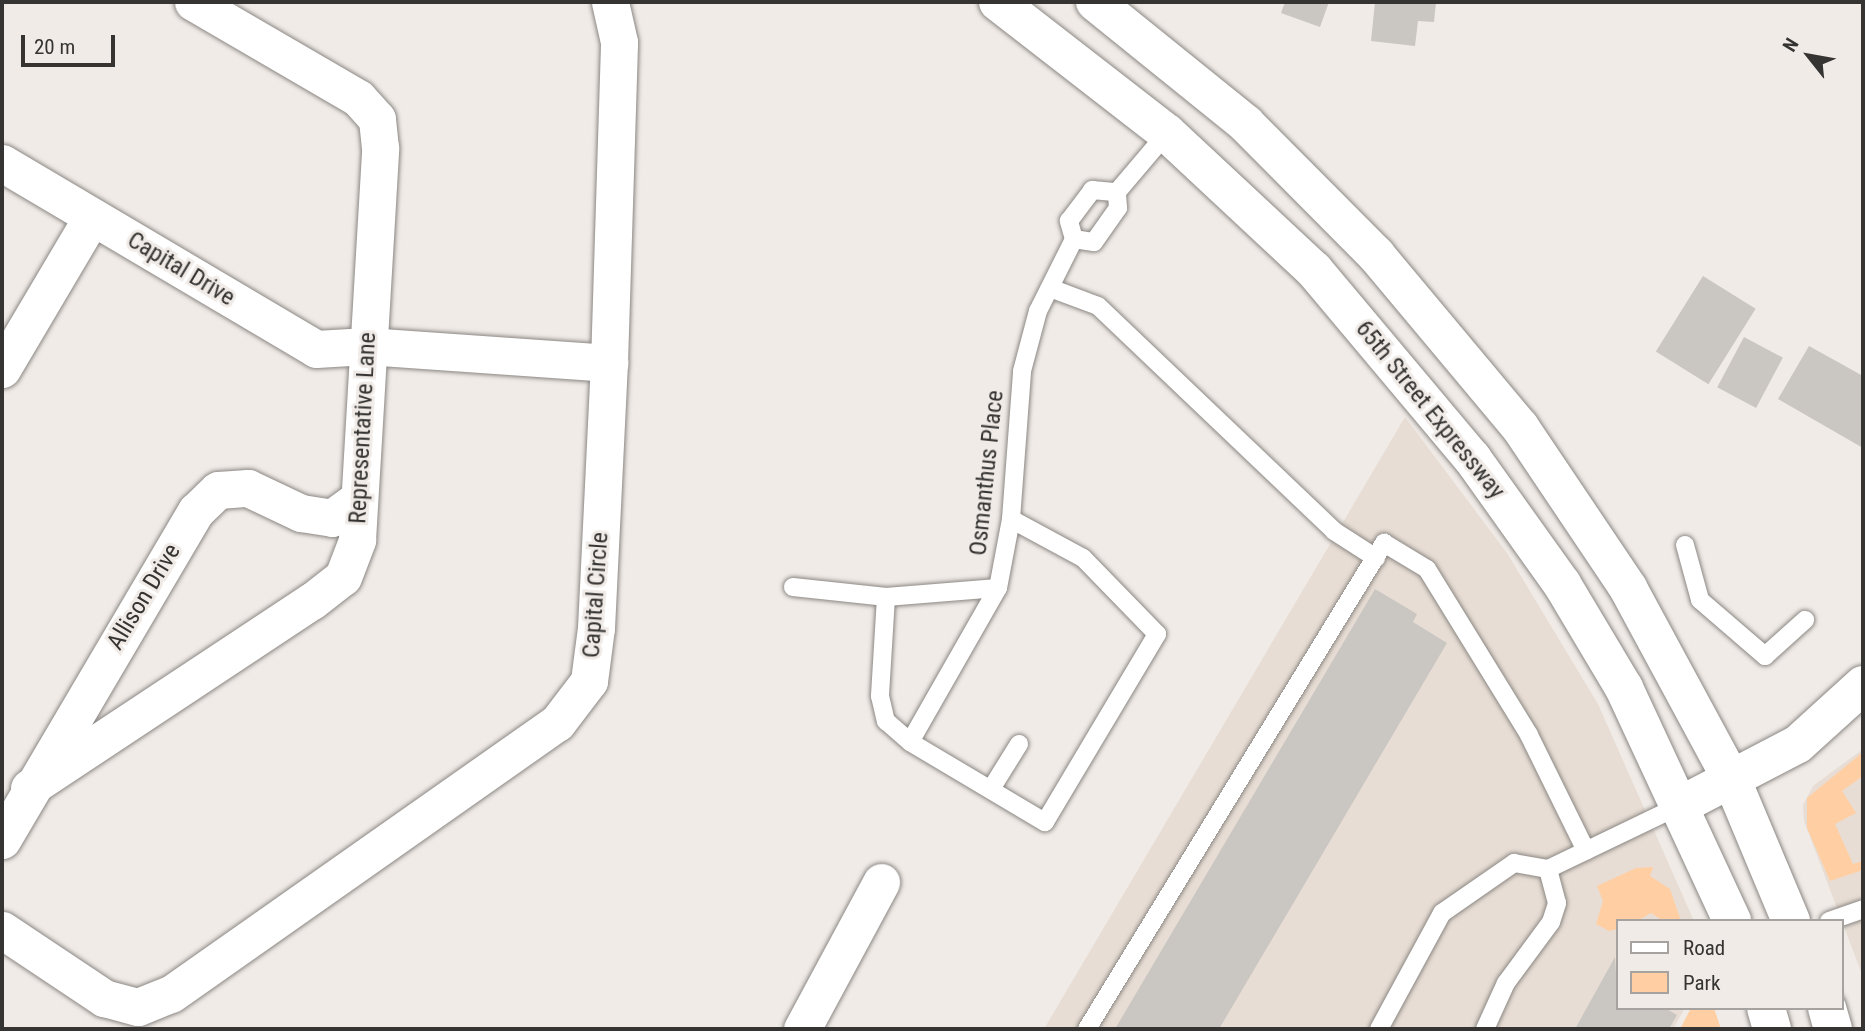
<!DOCTYPE html>
<style>
body{margin:0}
#map{position:relative;width:1865px;height:1031px;overflow:hidden;background:#f0ebe7;font-family:"Roboto Condensed",sans-serif}
div>[style]{position:absolute}
[style*='--x']{left:calc(var(--x)*1px);top:calc(var(--y)*1px);width:calc(var(--w)*1px);rotate:calc(var(--a)*1deg)}
.built>*{inset:0;background:#e7ddd4}
.green>*{inset:0;background:#ffcfa3}
.building>*{inset:0;background:#cac6c2;transform-origin:0 0}
.roads{filter:drop-shadow(0 0 2px #8b8783) drop-shadow(0 0 2px #8b8783)}
.service>*{height:18px;margin:-9px;padding:0 9px;transform-origin:9px;border-radius:9px;background:#fff}
.minor>*{height:37px;margin:-18.5px;padding:0 18.5px;transform-origin:18.5px;border-radius:18.5px;background:#fff}
.tertiary>*{height:38px;margin:-19px;padding:0 19px;transform-origin:19px;border-radius:19px;background:#fff}
.secondary>*{height:38px;margin:-19px;padding:0 19px;transform-origin:19px;border-radius:19px;background:#fff}
span{translate:-50% -50%;white-space:nowrap;text-align:center;line-height:1.15;-webkit-text-stroke:6px #f0ebe7;paint-order:stroke}
.street-label{font-size:24px;color:#353432}
.frame{position:absolute;inset:0;border:4px solid #353432;pointer-events:none}
.legend{position:absolute;left:1616px;top:919px;width:228px;height:91px;box-sizing:border-box;background:#f0ebe7;border:2px solid #a5a29f;margin:0;padding:9px 12px;list-style:none;font-size:21px;color:#353432}
.legend li{display:flex;align-items:center;gap:14px;height:35px}
.legend b{width:35px;border:2px solid #a5a29f}
.north{position:absolute;left:1774px;top:21px;width:70px;height:70px;-webkit-text-stroke:5px #f0ebe7;paint-order:stroke;rotate:301deg;font-size:19px;font-weight:700;line-height:28px;text-align:center;color:#353432}
.north::after{content:'';display:block;margin:auto;width:24px;height:32px;background:#353432;clip-path:polygon(50% 0,100% 100%,50% 72%,0 100%)}
.scale{position:absolute;left:21px;top:35px;width:94px;height:32px;box-sizing:border-box;border:4px solid #353432;border-top:0;padding-left:9px;font-size:21px;line-height:24px;white-space:nowrap;color:#353432;-webkit-text-stroke:5px #f0ebe7;paint-order:stroke}
</style>
<div id="map">
<div class="built">
<i style="clip-path:polygon(1405px 417px,1507px 553px,1598px 704px,1694px 921px,1618px 921px,1618px 1008px,1685px 1008px,1673px 1029px,1044px 1029px)"></i>
<i style="clip-path:polygon(1863px 749px,1863px 977px,1804px 821px,1803px 805px,1813px 786px)"></i>
</div>
<div class="green">
<i style="clip-path:polygon(1863px 752px,1863px 776px,1842px 791px,1856px 813px,1835px 824px,1853px 864px,1863px 861px,1863px 870px,1830px 881px,1807px 828px,1807px 798px)"></i>
<i style="clip-path:polygon(1653px 867px,1650px 876px,1670px 889px,1681px 921px,1663px 921px,1651px 913px,1637px 921px,1618px 921px,1618px 929px,1609px 931px,1596px 924px,1603px 901px,1597px 886px,1636px 868px)"></i>
<i style="clip-path:polygon(1691px 1008px,1714px 1008px,1721px 1029px,1680px 1029px)"></i>
</div>
<div class="building">
<i style="clip-path:polygon(1285px 2px,1329px 2px,1320px 27px,1281px 13px)"></i>
<i style="clip-path:polygon(1375px 2px,1436px 2px,1434px 22px,1418px 21px,1415px 46px,1371px 41px)"></i>
<i style="left:1703px;top:276px;width:62px;height:89px;rotate:32deg"></i>
<i style="left:1744px;top:337px;width:44px;height:57px;rotate:28deg"></i>
<i style="clip-path:polygon(1809px 346px,1863px 376px,1863px 448px,1778px 399px)"></i>
<i style="clip-path:polygon(1375px 589px,1417px 614px,1413px 622px,1447px 643px,1219px 1029px,1115px 1029px)"></i>
<i style="clip-path:polygon(1615px 957px,1618px 1008px,1665px 1008px,1677px 1015px,1669px 1029px,1575px 1029px)"></i>
</div>
<div class="roads">
<div class="service">
<i style="--x:1074;--y:239;--w:20;--a:9"></i>
<i style="--x:1094;--y:242;--w:42;--a:-54.8"></i>
<i style="--x:1118;--y:208;--w:16;--a:-94"></i>
<i style="--x:1117;--y:192;--w:77;--a:-49.7"></i>
<i style="--x:1050;--y:288;--w:51;--a:20.6"></i>
<i style="--x:1098;--y:306;--w:326;--a:43.6"></i>
<i style="--x:1334;--y:531;--w:50;--a:32.7"></i>
<i style="--x:1685;--y:545;--w:57;--a:74.7"></i>
<i style="--x:1700;--y:600;--w:86;--a:40.7"></i>
<i style="--x:1765;--y:656;--w:54;--a:-42"></i>
<i style="--x:793;--y:587;--w:94;--a:6.1"></i>
<i style="--x:886;--y:597;--w:112;--a:-4.6"></i>
<i style="--x:886;--y:597;--w:99;--a:93.5"></i>
<i style="--x:880;--y:696;--w:26;--a:77"></i>
<i style="--x:886;--y:721;--w:32;--a:41"></i>
<i style="--x:910;--y:742;--w:157;--a:30.7"></i>
<i style="--x:1045;--y:822;--w:219;--a:-59.2"></i>
<i style="--x:1157;--y:634;--w:106;--a:-134.2"></i>
<i style="--x:1083;--y:558;--w:82;--a:-151.6"></i>
<i style="--x:910;--y:742;--w:177;--a:-60.3"></i>
<i style="--x:998;--y:588;--w:70;--a:-79.3"></i>
<i style="--x:1011;--y:519;--w:148;--a:-85.7"></i>
<i style="--x:1022;--y:371;--w:62;--a:-75.1"></i>
<i style="--x:1038;--y:311;--w:80;--a:-63.4"></i>
<i style="--x:1074;--y:239;--w:19;--a:-106"></i>
<i style="--x:1069;--y:221;--w:39;--a:-53"></i>
<i style="--x:1092;--y:190;--w:25;--a:5"></i>
<i style="--x:991;--y:789;--w:53;--a:-58.1"></i>
<i style="--x:1829;--y:921;--w:36;--a:-19"></i>
<i style="--x:1087;--y:1029;--w:570;--a:-58.57"></i>
<i style="--x:1384;--y:543;--w:50;--a:31.2"></i>
<i style="--x:1427;--y:569;--w:195;--a:58.4"></i>
<i style="--x:1529;--y:735;--w:129;--a:63.8"></i>
<i style="--x:1379;--y:1029;--w:132;--a:-61.5"></i>
<i style="--x:1442;--y:913;--w:88;--a:-34.8"></i>
<i style="--x:1514;--y:863;--w:35;--a:10"></i>
<i style="--x:1548;--y:869;--w:145;--a:-25.7"></i>
<i style="--x:1485;--y:1029;--w:51;--a:-65.5"></i>
<i style="--x:1506;--y:983;--w:76;--a:-53.6"></i>
<i style="--x:1551;--y:922;--w:20;--a:-72"></i>
<i style="--x:1557;--y:903;--w:35;--a:-105"></i>
</div>
<div class="minor">
<i style="--x:2;--y:163;--w:365;--a:30.6"></i>
<i style="--x:316;--y:349;--w:51;--a:-3.4"></i>
<i style="--x:367;--y:346;--w:243;--a:4"></i>
<i style="--x:2;--y:369;--w:177;--a:-59.4"></i>
<i style="--x:29;--y:788;--w:339;--a:-33.5"></i>
<i style="--x:312;--y:601;--w:39;--a:-38"></i>
<i style="--x:343;--y:577;--w:40;--a:-69"></i>
<i style="--x:357;--y:540;--w:393;--a:-86.6"></i>
<i style="--x:380;--y:148;--w:29;--a:-96"></i>
<i style="--x:377;--y:119;--w:28;--a:-132"></i>
<i style="--x:358;--y:98;--w:191;--a:-149.8"></i>
<i style="--x:2;--y:840;--w:382;--a:-59.5"></i>
<i style="--x:196;--y:511;--w:30;--a:-44"></i>
<i style="--x:218;--y:490;--w:30;--a:-4"></i>
<i style="--x:248;--y:488;--w:59;--a:25.3"></i>
<i style="--x:301;--y:513;--w:31;--a:9"></i>
<i style="--x:332;--y:518;--w:31;--a:-36"></i>
<i style="--x:2;--y:930;--w:123;--a:33.7"></i>
<i style="--x:104;--y:998;--w:35;--a:15"></i>
<i style="--x:138;--y:1007;--w:35;--a:-22"></i>
<i style="--x:171;--y:994;--w:472;--a:-35.1"></i>
<i style="--x:557;--y:723;--w:53;--a:-52.7"></i>
<i style="--x:589;--y:681;--w:53;--a:-82.5"></i>
<i style="--x:596;--y:628;--w:265;--a:-87.2"></i>
<i style="--x:609;--y:363;--w:321;--a:-88.2"></i>
<i style="--x:619;--y:42;--w:41;--a:-102.7"></i>
<i style="--x:802;--y:1029;--w:167;--a:-61.7"></i>
</div>
<div class="tertiary">
<i style="--x:1679;--y:806;--w:134;--a:-27.5"></i>
<i style="--x:1798;--y:744;--w:88;--a:-42.2"></i>
</div>
<div class="secondary">
<i style="--x:998;--y:2;--w:214;--a:37.8"></i>
<i style="--x:1167;--y:133;--w:201;--a:43"></i>
<i style="--x:1314;--y:270;--w:246;--a:50"></i>
<i style="--x:1472;--y:458;--w:155;--a:54.5"></i>
<i style="--x:1562;--y:584;--w:121;--a:59.2"></i>
<i style="--x:1624;--y:688;--w:257;--a:65.1"></i>
<i style="--x:1095;--y:2;--w:194;--a:38.9"></i>
<i style="--x:1246;--y:124;--w:185;--a:45.2"></i>
<i style="--x:1376;--y:255;--w:224;--a:50.1"></i>
<i style="--x:1520;--y:427;--w:194;--a:56.1"></i>
<i style="--x:1628;--y:588;--w:218;--a:61.6"></i>
<i style="--x:1732;--y:780;--w:153;--a:67.3"></i>
<i style="--x:1766;--y:1008;--w:22;--a:74"></i>
<i style="--x:1827;--y:1008;--w:22;--a:74"></i>
</div>
</div>
<div class="street-label">
<span style="left:181px;top:269px;rotate:31deg">Capital Drive</span>
<span style="left:1430px;top:410px;rotate:51deg">65th Street Expressway</span>
<span style="left:363px;top:428px;rotate:-87deg">Representative Lane</span>
<span style="left:987px;top:473px;rotate:-84deg">Osmanthus Place</span>
<span style="left:596px;top:595px;rotate:-86deg">Capital Circle</span>
<span style="left:144px;top:597px;rotate:-59deg">Allison Drive</span>
</div>
<div class="frame"></div>
<ul class="legend">
<li><b style="height:9px;background:#fff"></b>Road</li>
<li><b style="height:19px;background:#ffcfa3"></b>Park</li>
</ul>
<div class="north">N</div>
<div class="scale">20 m</div>
</div>
